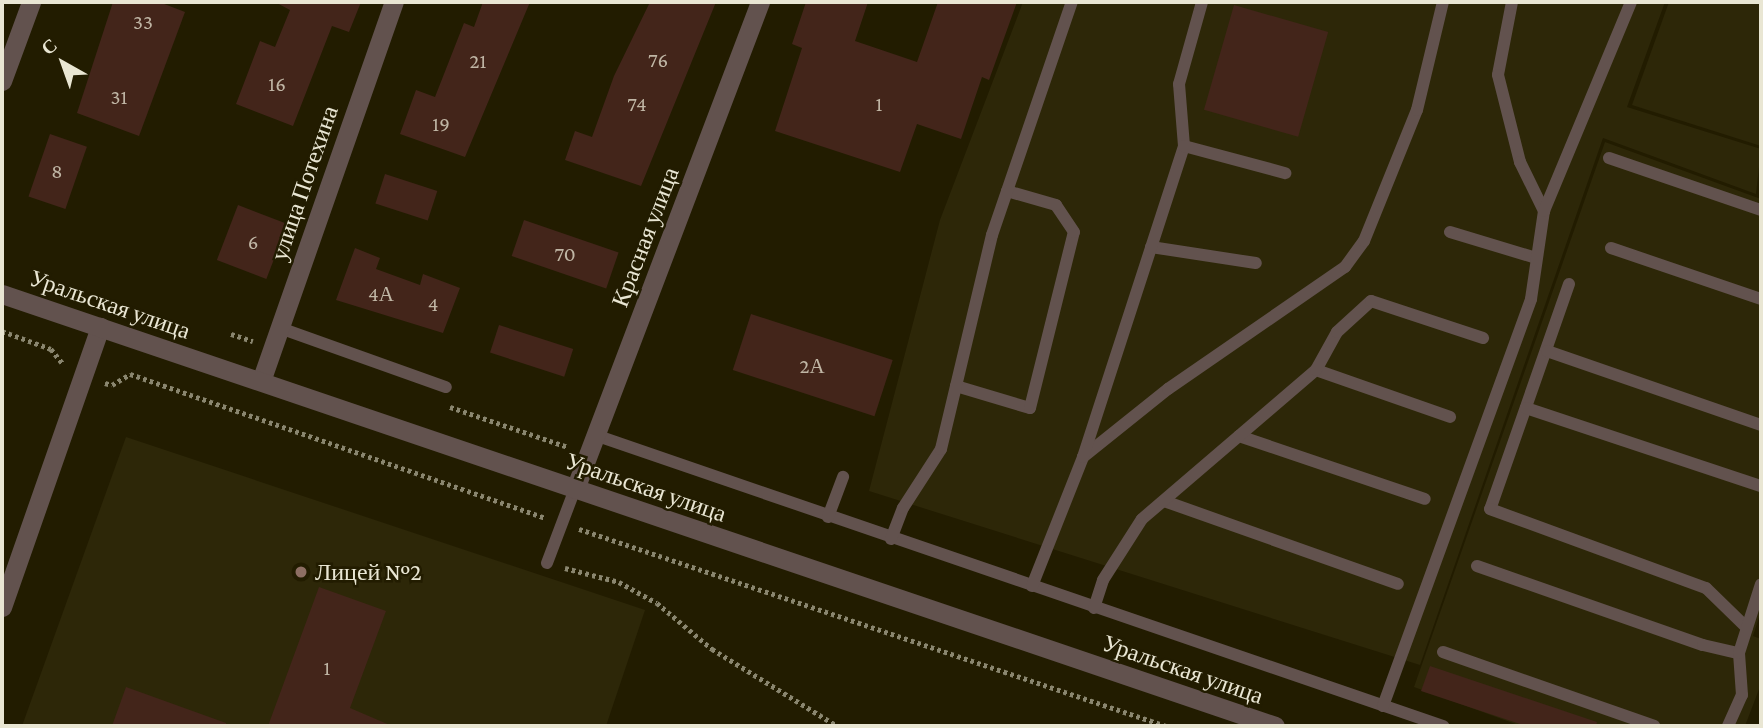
<!DOCTYPE html>
<meta charset="utf-8">
<style>
body{margin:0}
#map{position:relative;width:1763px;height:728px;overflow:hidden;background:#221c00;font-family:"Crimson Pro",serif}
div>[style]{position:absolute}
[style*='--x']{left:calc(var(--x)*1px);top:calc(var(--y)*1px);width:calc(var(--w)*1px);rotate:calc(var(--a)*1deg)}
.built>*{inset:0;background:#2d2708}
.building>*{inset:0;background:#43251a;transform-origin:0 0}
.path>*{height:4.5px;margin-top:-2.25px;transform-origin:0;background:repeating-linear-gradient(90deg,#8a866f 0 3.5px,transparent 0 7px)}
.service>*{height:12px;margin:-6px;padding:0 6px;transform-origin:6px;border-radius:6px;background:#62524e}
.minor>*{height:19px;margin:-9.5px;padding:0 9.5px;transform-origin:9.5px;border-radius:9.5px;background:#62524e}
.tertiary>*{height:19px;margin:-9.5px;padding:0 9.5px;transform-origin:9.5px;border-radius:9.5px;background:#62524e}
.dots>*{width:19px;height:19px;translate:-50% -50%;box-sizing:border-box;border:4px solid #221c00;border-radius:50%}
span{translate:-50% -50%;white-space:nowrap;text-align:center;line-height:1.15;-webkit-text-stroke:5px #221c00;paint-order:stroke}
.number-label{font-size:21px;color:#c0b6a5}
.number-label span{-webkit-text-stroke-width:0}
.street-label{font-size:24px;color:#e9e6d3}
.poi-label{font-size:24px;color:#e9e6d3}
.left{translate:0 -50%;text-align:left}
.frame{position:absolute;inset:0;border:4px solid #e9e6d3;pointer-events:none}
.north{position:absolute;left:28px;top:28px;width:70px;height:70px;-webkit-text-stroke:5px #221c00;paint-order:stroke;rotate:320deg;font-size:19px;font-weight:700;line-height:28px;text-align:center;color:#e9e6d3}
.north::after{content:'';display:block;margin:auto;width:24px;height:32px;background:#e9e6d3;clip-path:polygon(50% 0,100% 100%,50% 72%,0 100%)}
</style>
<div id="map">
<div class="built">
<i style="clip-path:polygon(1023px 2px,1665px 2px,1627px 107px,1761px 149px,1756px 194px,1603px 138px,1420px 665px,869px 491px,940px 220px)"></i>
<i style="clip-path:polygon(1669px 2px,1761px 2px,1761px 146px,1632px 105px)"></i>
<i style="clip-path:polygon(1605px 142px,1761px 199px,1761px 611px,1753px 636px,1761px 639px,1761px 684px,1745px 726px,1521px 726px,1414px 687px)"></i>
<i style="clip-path:polygon(126px 437px,645px 610px,606px 726px,22px 726px)"></i>
</div>
<div class="building">
<i style="clip-path:polygon(113px 2px,159px 2px,185px 12px,139px 136px,77px 113px)"></i>
<i style="clip-path:polygon(275px 2px,361px 2px,349px 32px,332px 26px,293px 126px,236px 104px,260px 41px,275px 47px,290px 10px)"></i>
<i style="clip-path:polygon(483px 2px,530px 2px,465px 157px,400px 134px,416px 90px,435px 97px,464px 23px,474px 27px)"></i>
<i style="clip-path:polygon(650px 2px,716px 2px,641px 186px,565px 160px,575px 131px,592px 137px,614px 76px)"></i>
<i style="clip-path:polygon(806px 2px,868px 2px,855px 41px,917px 62px,938px 2px,1017px 2px,989px 80px,982px 77px,961px 139px,917px 124px,900px 172px,775px 131px,802px 48px,792px 44px)"></i>
<i style="left:1234px;top:5px;width:98px;height:109px;rotate:16deg"></i>
<i style="left:50px;top:134px;width:39px;height:66px;rotate:19deg"></i>
<i style="left:385px;top:174px;width:55px;height:31px;rotate:18deg"></i>
<i style="left:238px;top:205px;width:53px;height:59px;rotate:21deg"></i>
<i style="left:524px;top:220px;width:100px;height:38px;rotate:19deg"></i>
<i style="clip-path:polygon(355px 248px,380px 258px,376px 269px,420px 285px,423px 274px,460px 288px,443px 333px,336px 300px)"></i>
<i style="left:751px;top:314px;width:149px;height:59px;rotate:18deg"></i>
<i style="left:499px;top:325px;width:78px;height:29px;rotate:18deg"></i>
<i style="clip-path:polygon(319px 587px,386px 611px,350px 708px,392px 726px,268px 726px)"></i>
<i style="clip-path:polygon(1430px 666px,1597px 722px,1596px 726px,1526px 726px,1421px 691px)"></i>
<i style="clip-path:polygon(126px 687px,226px 723px,226px 726px,112px 726px)"></i>
</div>
<div class="path">
<i style="--x:2;--y:331;--w:52;--a:20.2"></i>
<i style="--x:51;--y:349;--w:19;--a:51"></i>
<i style="--x:231;--y:334;--w:23;--a:18"></i>
<i style="--x:105;--y:383;--w:7;--a:16"></i>
<i style="--x:112;--y:385;--w:21;--a:-31"></i>
<i style="--x:130;--y:374;--w:438;--a:19.1"></i>
<i style="--x:450;--y:407;--w:125;--a:18.7"></i>
<i style="--x:579;--y:529;--w:619;--a:18.55"></i>
<i style="--x:565;--y:568;--w:56;--a:14.5"></i>
<i style="--x:619;--y:582;--w:43;--a:28.9"></i>
<i style="--x:657;--y:603;--w:72;--a:39.9"></i>
<i style="--x:712;--y:649;--w:147;--a:31.6"></i>
</div>
<div class="service">
<i style="--x:1512;--y:2;--w:74;--a:100.9"></i>
<i style="--x:1498;--y:75;--w:90;--a:75.8"></i>
<i style="--x:1520;--y:162;--w:55;--a:63.9"></i>
<i style="--x:1184;--y:146;--w:62;--a:-94.6"></i>
<i style="--x:1179;--y:84;--w:85;--a:-74.3"></i>
<i style="--x:1609;--y:158;--w:161;--a:18.9"></i>
<i style="--x:1450;--y:232;--w:90;--a:16.8"></i>
<i style="--x:1151;--y:247;--w:106;--a:8.7"></i>
<i style="--x:1611;--y:248;--w:158;--a:18.8"></i>
<i style="--x:1569;--y:284;--w:238;--a:109.3"></i>
<i style="--x:1490;--y:509;--w:230;--a:20.1"></i>
<i style="--x:1706;--y:588;--w:57;--a:44.3"></i>
<i style="--x:280;--y:328;--w:176;--a:19.6"></i>
<i style="--x:1547;--y:351;--w:226;--a:19.1"></i>
<i style="--x:1316;--y:370;--w:142;--a:19.3"></i>
<i style="--x:956;--y:386;--w:77;--a:16.6"></i>
<i style="--x:1030;--y:408;--w:181;--a:-76"></i>
<i style="--x:1074;--y:232;--w:32;--a:-124"></i>
<i style="--x:1056;--y:205;--w:51;--a:-164.1"></i>
<i style="--x:1526;--y:408;--w:248;--a:18.4"></i>
<i style="--x:595;--y:435;--w:897;--a:18.94"></i>
<i style="--x:1239;--y:436;--w:196;--a:18.7"></i>
<i style="--x:1083;--y:457;--w:109;--a:-38.7"></i>
<i style="--x:1168;--y:389;--w:215;--a:-34.6"></i>
<i style="--x:1345;--y:267;--w:32;--a:-54"></i>
<i style="--x:1364;--y:241;--w:141;--a:-68"></i>
<i style="--x:1417;--y:110;--w:111;--a:-76.5"></i>
<i style="--x:1164;--y:501;--w:248;--a:19.5"></i>
<i style="--x:828;--y:517;--w:43;--a:-69.4"></i>
<i style="--x:891;--y:539;--w:33;--a:-69"></i>
<i style="--x:903;--y:508;--w:70;--a:-57.2"></i>
<i style="--x:941;--y:449;--w:220;--a:-76.6"></i>
<i style="--x:992;--y:235;--w:246;--a:-71.1"></i>
<i style="--x:547;--y:563;--w:79;--a:-69.3"></i>
<i style="--x:1477;--y:566;--w:239;--a:19.3"></i>
<i style="--x:1703;--y:645;--w:37;--a:13"></i>
<i style="--x:1032;--y:586;--w:139;--a:-68.4"></i>
<i style="--x:1083;--y:457;--w:327;--a:-72"></i>
<i style="--x:1184;--y:146;--w:105;--a:15"></i>
<i style="--x:1094;--y:608;--w:29;--a:-72"></i>
<i style="--x:1103;--y:580;--w:72;--a:-57.4"></i>
<i style="--x:1142;--y:519;--w:229;--a:-40.6"></i>
<i style="--x:1316;--y:370;--w:43;--a:-61.1"></i>
<i style="--x:1337;--y:332;--w:46;--a:-42.4"></i>
<i style="--x:1371;--y:301;--w:118;--a:18.3"></i>
<i style="--x:1443;--y:652;--w:224;--a:19.3"></i>
<i style="--x:1383;--y:706;--w:433;--a:-70"></i>
<i style="--x:1531;--y:299;--w:89;--a:-81.6"></i>
<i style="--x:1544;--y:211;--w:226;--a:-67.4"></i>
<i style="--x:1728;--y:726;--w:34;--a:-66"></i>
<i style="--x:1742;--y:695;--w:42;--a:-94.1"></i>
<i style="--x:1739;--y:653;--w:72;--a:-72.3"></i>
</div>
<div class="minor">
<i style="--x:2;--y:81;--w:84;--a:-69.8"></i>
<i style="--x:261;--y:381;--w:402;--a:-70.7"></i>
<i style="--x:575;--y:489;--w:521;--a:-69.2"></i>
<i style="--x:2;--y:607;--w:297;--a:-70.7"></i>
</div>
<div class="tertiary">
<i style="--x:2;--y:294;--w:1344;--a:18.74"></i>
</div>
<div class="dots">
<i style="left:301px;top:572px;background:#8d6e63"></i>
</div>
<div class="number-label">
<span style="left:143px;top:22px">33</span>
<span style="left:658px;top:60px">76</span>
<span style="left:478px;top:61px">21</span>
<span style="left:277px;top:84px">16</span>
<span style="left:119px;top:97px">31</span>
<span style="left:637px;top:104px">74</span>
<span style="left:879px;top:104px">1</span>
<span style="left:441px;top:124px">19</span>
<span style="left:57px;top:171px">8</span>
<span style="left:253px;top:242px">6</span>
<span style="left:565px;top:254px">70</span>
<span style="left:381px;top:294px">4А</span>
<span style="left:433px;top:304px">4</span>
<span style="left:812px;top:366px">2А</span>
<span style="left:327px;top:668px">1</span>
</div>
<div class="street-label">
<span style="left:304px;top:183px;rotate:-71deg">улица Потехина</span>
<span style="left:645px;top:237px;rotate:-69deg">Красная улица</span>
<span style="left:110px;top:304px;rotate:19deg">Уральская улица</span>
<span style="left:646px;top:487px;rotate:19deg">Уральская улица</span>
<span style="left:1183px;top:669px;rotate:19deg">Уральская улица</span>
</div>
<div class="poi-label">
<span class="left" style="left:315px;top:572px">Лицей №2</span>
</div>
<div class="frame"></div>
<div class="north">С</div>
</div>
